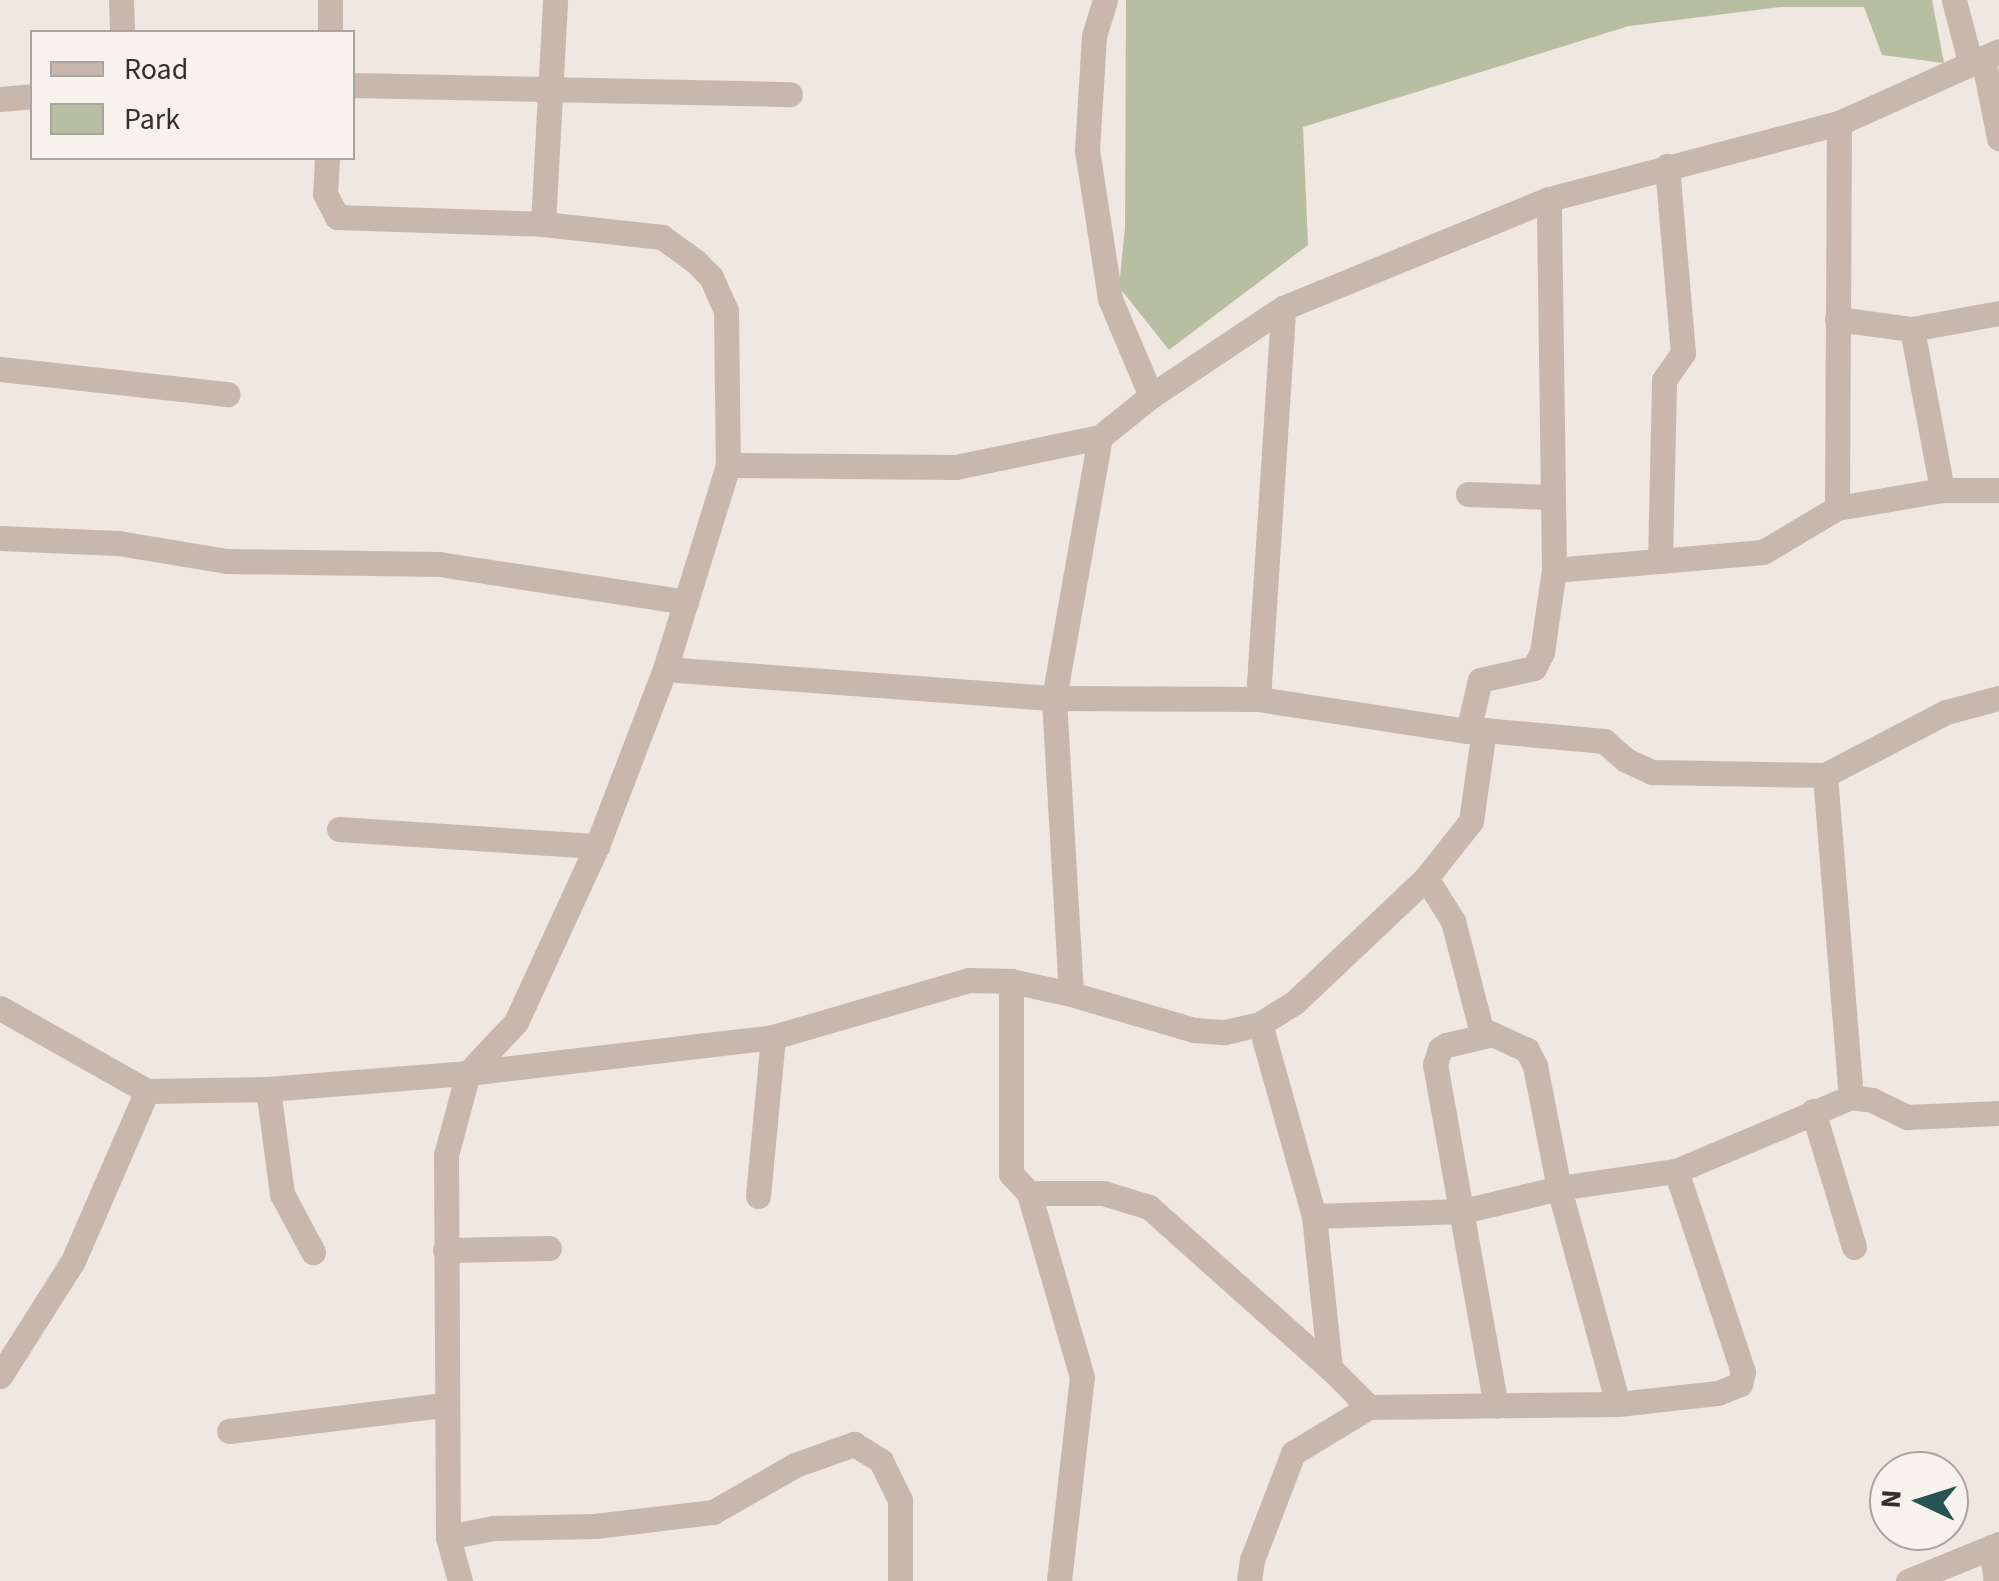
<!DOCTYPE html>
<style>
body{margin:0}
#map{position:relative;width:1999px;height:1581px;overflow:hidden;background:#f0e7e0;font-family:"Source Sans 3",sans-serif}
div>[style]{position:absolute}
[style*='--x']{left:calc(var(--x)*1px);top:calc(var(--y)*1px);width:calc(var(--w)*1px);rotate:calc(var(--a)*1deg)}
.green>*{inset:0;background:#b7bea1}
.minor>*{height:25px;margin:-12.5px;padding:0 12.5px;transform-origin:12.5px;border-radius:12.5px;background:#c7b7ad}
.tertiary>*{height:25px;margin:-12.5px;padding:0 12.5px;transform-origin:12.5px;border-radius:12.5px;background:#c7b7ad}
span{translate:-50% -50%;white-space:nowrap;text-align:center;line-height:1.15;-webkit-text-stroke:8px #f8f2ec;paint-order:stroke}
.legend{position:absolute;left:30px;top:30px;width:325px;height:130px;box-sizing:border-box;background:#f8f2ec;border:2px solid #aba39f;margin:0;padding:12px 18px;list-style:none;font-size:30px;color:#372d2b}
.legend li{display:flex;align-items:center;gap:20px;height:50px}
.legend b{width:50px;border:2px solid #aba39f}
.north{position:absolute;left:1869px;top:1451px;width:100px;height:100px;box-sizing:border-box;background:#f8f2ec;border:2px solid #aba39f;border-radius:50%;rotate:274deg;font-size:28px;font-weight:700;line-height:40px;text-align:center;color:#372d2b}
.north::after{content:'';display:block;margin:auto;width:35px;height:45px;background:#255452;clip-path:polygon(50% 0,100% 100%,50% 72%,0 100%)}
</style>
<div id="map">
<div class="green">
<i style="clip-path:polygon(1126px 0,1932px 0,1944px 63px,1882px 55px,1864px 7px,1780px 7px,1629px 26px,1303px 127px,1308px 245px,1169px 350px,1119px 287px,1125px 228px)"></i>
</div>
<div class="minor">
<i style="--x:121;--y:0;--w:32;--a:88"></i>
<i style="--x:1105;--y:0;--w:38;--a:107"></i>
<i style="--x:1094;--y:36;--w:114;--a:93.5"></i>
<i style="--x:1087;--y:150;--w:151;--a:81.2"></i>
<i style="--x:1110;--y:299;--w:105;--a:67.1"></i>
<i style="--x:1954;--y:0;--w:64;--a:75.5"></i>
<i style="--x:330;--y:32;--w:32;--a:-90"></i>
<i style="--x:1983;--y:58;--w:82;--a:78.7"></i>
<i style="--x:352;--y:85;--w:438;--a:1.2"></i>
<i style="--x:0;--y:99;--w:32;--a:-5"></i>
<i style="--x:1839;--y:123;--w:385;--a:90.3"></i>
<i style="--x:1837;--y:508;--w:107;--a:-9.7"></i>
<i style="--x:1942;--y:490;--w:57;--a:0"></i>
<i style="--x:327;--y:158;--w:36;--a:93"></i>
<i style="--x:325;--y:194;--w:26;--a:62"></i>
<i style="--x:337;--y:217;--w:206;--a:1.9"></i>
<i style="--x:543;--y:224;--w:120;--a:6.2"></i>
<i style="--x:662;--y:237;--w:41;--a:36"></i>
<i style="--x:695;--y:261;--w:23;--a:45"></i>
<i style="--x:711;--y:277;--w:37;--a:66"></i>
<i style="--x:726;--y:311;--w:154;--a:89.3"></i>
<i style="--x:543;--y:224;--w:224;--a:-86.9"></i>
<i style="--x:1837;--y:319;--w:76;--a:7.6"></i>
<i style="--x:1912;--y:329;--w:88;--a:-10.4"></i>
<i style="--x:1912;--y:329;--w:164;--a:79.4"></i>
<i style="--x:0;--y:369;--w:229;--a:6.3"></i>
<i style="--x:1468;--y:494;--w:85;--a:2"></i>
<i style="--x:0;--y:538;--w:118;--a:2.4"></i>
<i style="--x:118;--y:543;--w:110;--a:9.4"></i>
<i style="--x:227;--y:561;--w:212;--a:0.8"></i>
<i style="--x:439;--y:564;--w:250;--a:8.7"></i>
<i style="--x:1660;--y:561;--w:181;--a:-88.7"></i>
<i style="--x:1664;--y:380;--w:33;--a:-55"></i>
<i style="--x:1683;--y:353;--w:188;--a:-94.9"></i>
<i style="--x:1554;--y:570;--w:210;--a:-4.9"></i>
<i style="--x:1763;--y:552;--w:86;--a:-30.7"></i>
<i style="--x:665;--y:669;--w:390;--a:4.3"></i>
<i style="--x:1054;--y:698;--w:204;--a:0.3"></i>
<i style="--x:1258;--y:699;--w:212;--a:8.7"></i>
<i style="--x:1468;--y:731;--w:52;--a:-76.8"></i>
<i style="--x:1480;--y:680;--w:55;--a:-12.5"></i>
<i style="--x:1534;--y:668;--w:18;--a:-63"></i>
<i style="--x:1542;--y:652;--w:83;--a:-81.7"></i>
<i style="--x:1554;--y:570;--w:371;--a:-90.8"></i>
<i style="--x:1258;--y:699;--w:392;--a:-86.3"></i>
<i style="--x:1825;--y:775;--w:323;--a:85.4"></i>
<i style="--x:339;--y:829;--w:259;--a:3.8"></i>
<i style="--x:1426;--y:878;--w:51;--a:57.9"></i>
<i style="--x:1453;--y:921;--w:112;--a:75.5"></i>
<i style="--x:1481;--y:1029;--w:51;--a:24.5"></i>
<i style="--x:1527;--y:1050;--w:18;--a:63"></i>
<i style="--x:1535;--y:1066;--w:124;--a:78.9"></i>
<i style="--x:1559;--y:1188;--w:118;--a:-8.3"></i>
<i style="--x:1676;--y:1171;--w:190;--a:-22.9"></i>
<i style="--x:1851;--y:1097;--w:21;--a:8"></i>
<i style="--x:1872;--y:1100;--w:39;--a:26"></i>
<i style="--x:1907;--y:1117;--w:92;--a:-2.5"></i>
<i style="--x:1071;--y:994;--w:296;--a:-93.3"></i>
<i style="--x:1054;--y:698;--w:265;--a:-80"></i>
<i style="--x:0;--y:1008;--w:169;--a:29.5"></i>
<i style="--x:1260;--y:1024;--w:199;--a:74.3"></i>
<i style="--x:1493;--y:1034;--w:48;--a:166.8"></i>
<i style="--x:1446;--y:1045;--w:7;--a:146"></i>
<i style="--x:1440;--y:1049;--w:16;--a:108"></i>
<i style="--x:1435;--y:1064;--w:347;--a:79.9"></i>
<i style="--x:268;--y:1089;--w:106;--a:82.4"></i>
<i style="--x:282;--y:1194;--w:66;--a:61.9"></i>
<i style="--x:1813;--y:1111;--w:142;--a:73.2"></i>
<i style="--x:1029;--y:1193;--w:74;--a:0"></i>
<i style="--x:1103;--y:1193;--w:48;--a:16.9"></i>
<i style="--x:1149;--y:1207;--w:242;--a:41.7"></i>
<i style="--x:758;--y:1196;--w:160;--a:-84.6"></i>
<i style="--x:445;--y:1250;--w:104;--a:-1.1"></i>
<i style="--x:0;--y:1376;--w:136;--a:-57.6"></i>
<i style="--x:73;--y:1261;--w:185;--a:-66.5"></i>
<i style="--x:147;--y:1091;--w:121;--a:-0.9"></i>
<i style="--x:268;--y:1089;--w:201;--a:-4.6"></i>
<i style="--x:468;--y:1073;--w:70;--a:-46.7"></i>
<i style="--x:516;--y:1022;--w:194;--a:-65.3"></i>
<i style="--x:597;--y:846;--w:190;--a:-69"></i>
<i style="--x:665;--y:669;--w:214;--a:-72.8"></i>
<i style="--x:728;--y:465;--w:228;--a:0.5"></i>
<i style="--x:956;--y:467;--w:147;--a:-11.8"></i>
<i style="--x:1100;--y:437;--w:65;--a:-38.8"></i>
<i style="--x:1151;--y:396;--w:159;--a:-33.7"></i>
<i style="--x:1283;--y:308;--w:287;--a:-22.3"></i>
<i style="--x:1549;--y:199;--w:300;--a:-14.7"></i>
<i style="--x:1839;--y:123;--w:175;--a:-24.2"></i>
<i style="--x:1618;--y:1404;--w:101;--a:-6.3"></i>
<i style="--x:1718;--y:1393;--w:24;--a:-22"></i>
<i style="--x:1740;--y:1384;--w:12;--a:-76"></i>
<i style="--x:1743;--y:1372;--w:212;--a:-108.4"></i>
<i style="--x:229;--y:1431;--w:217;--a:-6.9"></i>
<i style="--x:448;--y:1537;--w:46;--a:-11.3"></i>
<i style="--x:493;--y:1528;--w:102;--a:-1.1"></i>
<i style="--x:595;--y:1526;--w:119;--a:-6.8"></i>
<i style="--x:713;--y:1512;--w:95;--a:-29.8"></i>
<i style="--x:795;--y:1465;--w:63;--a:-19.6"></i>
<i style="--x:854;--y:1444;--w:32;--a:32"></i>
<i style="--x:881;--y:1461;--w:43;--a:64"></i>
<i style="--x:900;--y:1500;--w:81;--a:90"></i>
<i style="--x:1991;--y:1547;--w:34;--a:82"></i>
<i style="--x:460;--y:1581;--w:46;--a:-105.3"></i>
<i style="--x:448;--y:1537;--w:382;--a:-90.3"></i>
<i style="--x:446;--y:1155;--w:85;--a:-75"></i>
<i style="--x:468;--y:1073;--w:307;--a:-6.7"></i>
<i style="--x:773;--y:1037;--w:204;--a:-16.2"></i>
<i style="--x:969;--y:980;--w:42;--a:1.4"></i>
<i style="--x:1059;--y:1581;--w:205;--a:-83.6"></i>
<i style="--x:1082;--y:1377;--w:191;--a:-106.1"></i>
<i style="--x:1029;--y:1193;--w:26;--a:-133"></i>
<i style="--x:1011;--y:1174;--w:193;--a:-90"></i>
<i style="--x:1011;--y:981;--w:61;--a:12.2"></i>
<i style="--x:1071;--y:994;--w:128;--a:16.3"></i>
<i style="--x:1194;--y:1030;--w:31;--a:4"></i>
<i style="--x:1225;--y:1032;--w:36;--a:-13"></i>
<i style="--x:1260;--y:1024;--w:40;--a:-32"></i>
<i style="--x:1294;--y:1003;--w:182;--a:-43.4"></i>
<i style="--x:1426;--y:878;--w:73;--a:-51.7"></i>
<i style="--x:1471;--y:821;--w:92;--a:-81.9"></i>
<i style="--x:1484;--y:730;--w:121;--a:5.2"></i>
<i style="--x:1604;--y:741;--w:29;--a:41"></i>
<i style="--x:1626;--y:760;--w:29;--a:25"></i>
<i style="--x:1652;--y:772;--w:173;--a:1"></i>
<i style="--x:1825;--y:775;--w:136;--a:-27.5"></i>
<i style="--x:1946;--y:712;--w:55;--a:-14.8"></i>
<i style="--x:1249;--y:1581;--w:21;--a:-82"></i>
<i style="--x:1252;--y:1560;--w:115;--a:-69"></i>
<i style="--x:1293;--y:1453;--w:89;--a:-31.2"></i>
<i style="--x:1369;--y:1407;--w:249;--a:-0.7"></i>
<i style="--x:1618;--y:1404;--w:224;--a:-105.3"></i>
<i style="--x:1559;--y:1188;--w:99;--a:166.5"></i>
<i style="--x:1463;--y:1211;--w:149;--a:178.1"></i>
<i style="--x:1314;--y:1216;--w:153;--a:84"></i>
<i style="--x:1330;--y:1368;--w:55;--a:45"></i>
</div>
<div class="tertiary">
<i style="--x:1908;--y:1581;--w:98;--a:-22.1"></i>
</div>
<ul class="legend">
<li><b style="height:12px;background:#c7b7ad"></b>Road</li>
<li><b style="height:28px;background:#b7bea1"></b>Park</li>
</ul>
<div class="north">N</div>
</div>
